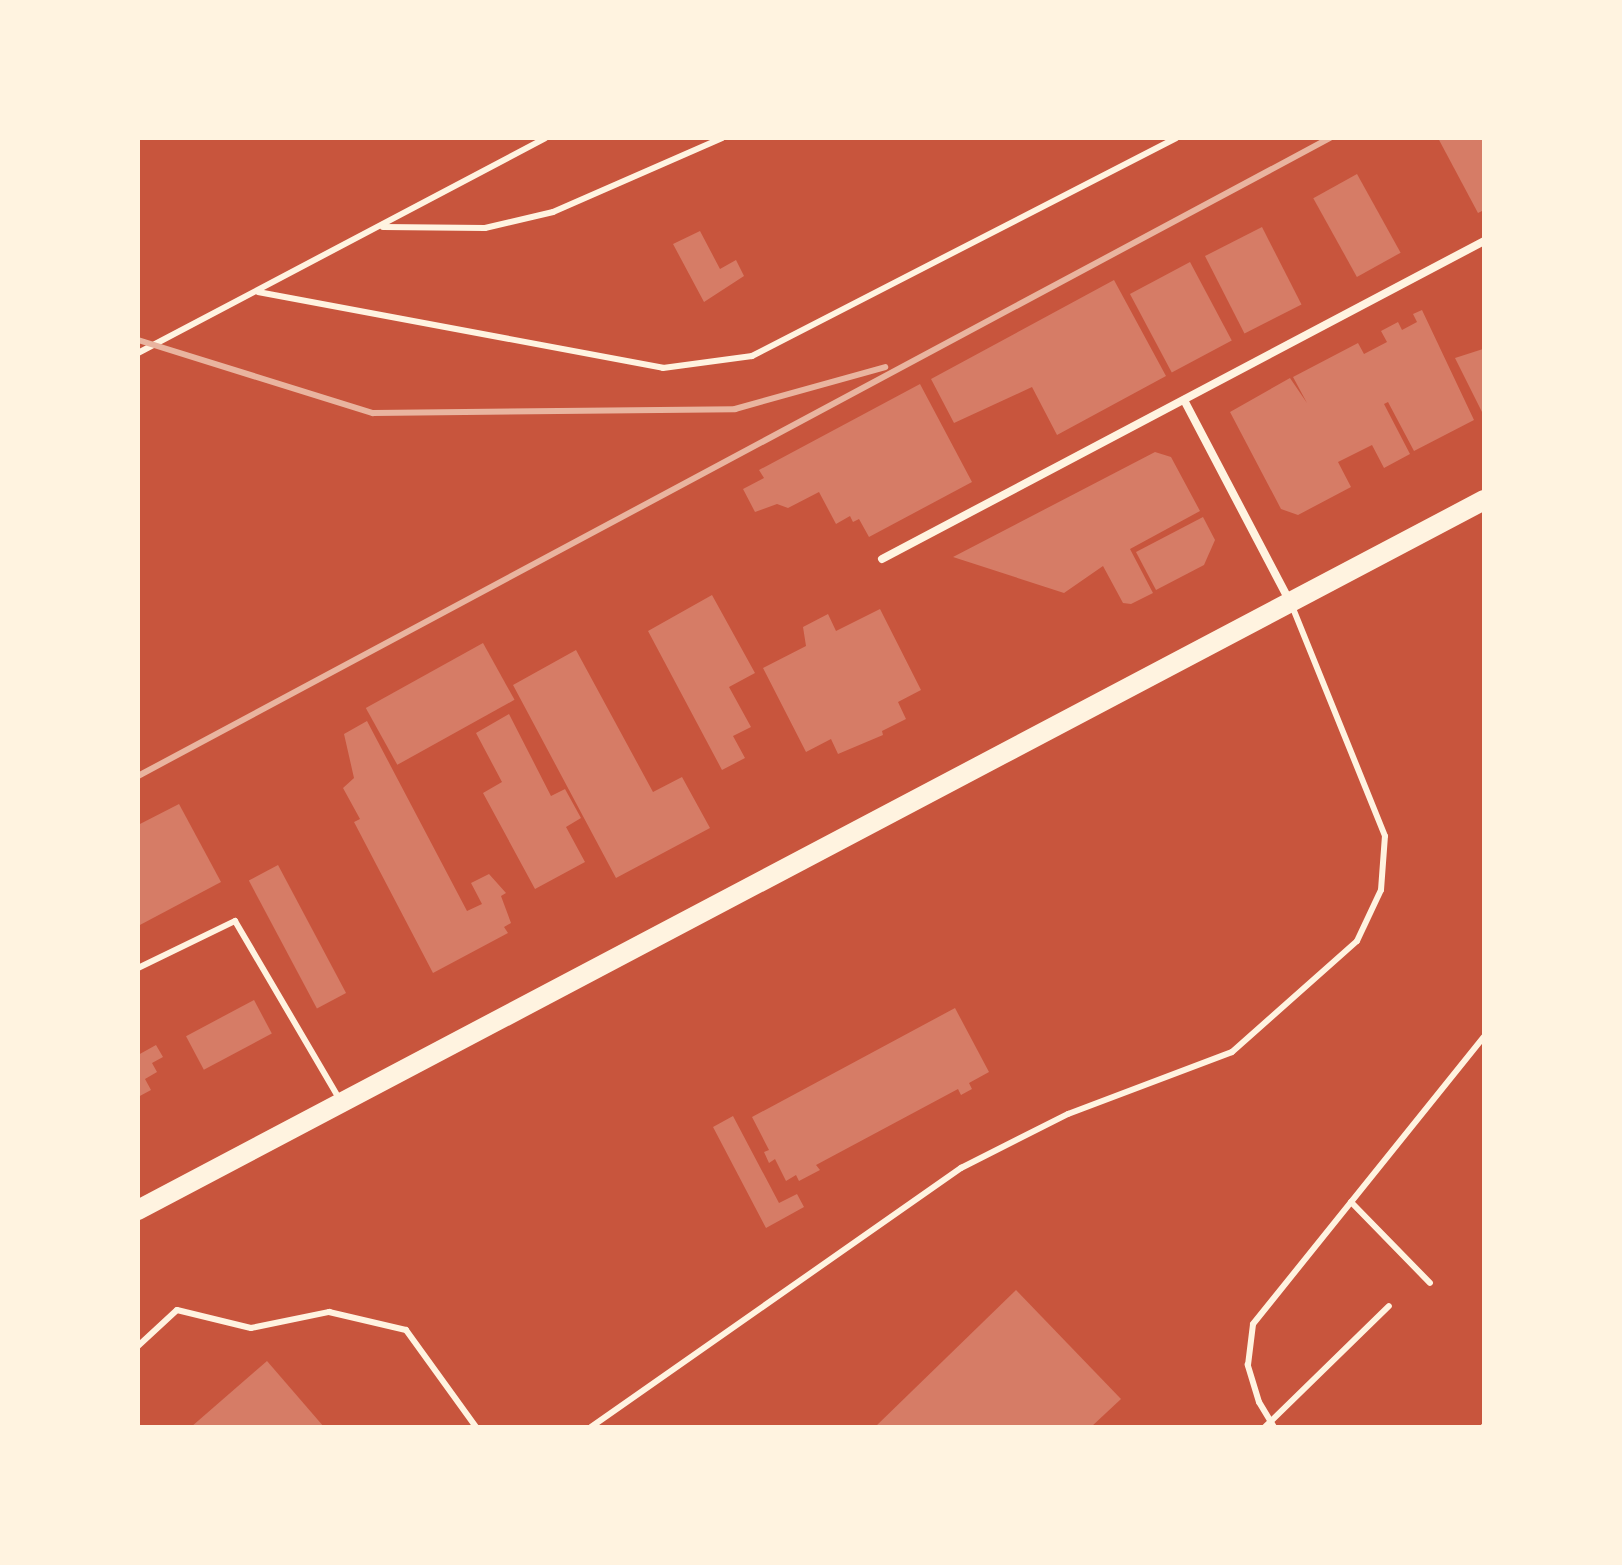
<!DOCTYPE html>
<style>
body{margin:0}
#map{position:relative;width:1622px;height:1565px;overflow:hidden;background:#c8553d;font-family:"Source Sans 3",sans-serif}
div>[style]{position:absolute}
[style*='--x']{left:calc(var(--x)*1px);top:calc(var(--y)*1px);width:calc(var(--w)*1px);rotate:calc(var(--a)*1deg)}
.building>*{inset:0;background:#d67c66;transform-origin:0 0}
.service>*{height:6px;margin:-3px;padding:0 3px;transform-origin:3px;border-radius:3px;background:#fff3e0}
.minor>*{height:8px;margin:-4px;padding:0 4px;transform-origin:4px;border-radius:4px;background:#fff3e0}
.primary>*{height:20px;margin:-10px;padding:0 10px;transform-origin:10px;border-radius:10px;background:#fff3e0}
.rail>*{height:6px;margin:-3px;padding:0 3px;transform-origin:3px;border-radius:3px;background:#e9b49f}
span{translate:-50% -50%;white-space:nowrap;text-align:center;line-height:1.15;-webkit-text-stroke:8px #fff3e0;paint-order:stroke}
.frame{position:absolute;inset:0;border:140px solid #fff3e0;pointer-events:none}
</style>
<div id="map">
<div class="building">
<i style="clip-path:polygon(1438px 138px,1484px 138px,1484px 210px,1478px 213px)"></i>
<i style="left:1357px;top:174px;width:90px;height:50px;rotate:61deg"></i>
<i style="left:1262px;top:227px;width:87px;height:64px;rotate:63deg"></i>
<i style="clip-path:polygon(700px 231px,720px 269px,736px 260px,744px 276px,704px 302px,673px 244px)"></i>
<i style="left:1190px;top:262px;width:89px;height:68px;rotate:62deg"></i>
<i style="clip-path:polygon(1114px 280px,1166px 376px,1057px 435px,1032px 387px,954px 423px,931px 379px)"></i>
<i style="clip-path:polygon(1422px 310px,1474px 420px,1414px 451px,1388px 402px,1384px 404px,1410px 454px,1384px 468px,1372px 445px,1338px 462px,1351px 487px,1298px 515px,1281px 509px,1230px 412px,1290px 378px,1307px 403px,1293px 377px,1358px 343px,1364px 354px,1387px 342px,1381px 331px,1398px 322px,1402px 330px,1417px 322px,1413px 314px)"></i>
<i style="clip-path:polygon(1483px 349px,1484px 352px,1484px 416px,1455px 358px)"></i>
<i style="clip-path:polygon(920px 384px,972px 482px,869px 537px,859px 519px,853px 522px,850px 516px,836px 524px,819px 492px,788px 508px,777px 504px,755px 512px,743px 489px,764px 478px,759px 470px)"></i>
<i style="clip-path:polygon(1155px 452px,1171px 457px,1200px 511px,1130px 549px,1153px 593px,1131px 604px,1123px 603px,1103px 566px,1064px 593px,953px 557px)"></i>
<i style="clip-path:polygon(1203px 517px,1215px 540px,1204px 565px,1156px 590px,1136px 552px)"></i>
<i style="clip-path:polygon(712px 595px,755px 673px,729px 687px,751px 727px,733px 736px,745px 758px,722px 770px,648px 631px)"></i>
<i style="clip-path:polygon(880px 609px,921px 690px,898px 702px,906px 719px,882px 731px,883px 735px,838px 754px,831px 739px,806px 752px,763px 668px,806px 646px,803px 627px,828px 614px,836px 631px)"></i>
<i style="left:483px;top:643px;width:65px;height:134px;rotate:61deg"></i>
<i style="clip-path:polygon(576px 650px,653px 792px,682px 777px,710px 828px,616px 878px,513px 685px)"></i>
<i style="clip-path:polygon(509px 714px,551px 796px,565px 789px,581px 818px,566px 827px,585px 862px,535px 889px,483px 793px,502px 782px,476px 733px)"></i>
<i style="clip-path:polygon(367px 721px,467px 911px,482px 904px,471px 883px,489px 874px,506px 893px,501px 896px,511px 923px,504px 927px,508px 933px,433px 973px,354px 822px,360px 819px,343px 788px,354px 778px,344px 734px)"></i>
<i style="clip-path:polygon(179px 804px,221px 882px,138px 926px,138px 825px)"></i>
<i style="left:278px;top:865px;width:145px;height:33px;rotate:62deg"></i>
<i style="left:254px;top:1000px;width:38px;height:77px;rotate:62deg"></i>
<i style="clip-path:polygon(955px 1008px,989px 1072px,969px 1083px,972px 1089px,961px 1095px,958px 1089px,816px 1165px,820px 1170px,799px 1181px,796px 1175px,786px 1181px,775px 1159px,769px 1163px,764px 1152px,769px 1150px,752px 1117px)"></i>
<i style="clip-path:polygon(156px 1045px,163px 1057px,152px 1063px,157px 1072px,145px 1079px,151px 1090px,138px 1097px,138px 1055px)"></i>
<i style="clip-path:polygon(733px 1116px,779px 1203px,797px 1194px,804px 1207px,766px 1228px,713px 1127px)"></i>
<i style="clip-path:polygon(1016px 1290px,1121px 1399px,1091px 1427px,875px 1427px)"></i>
<i style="clip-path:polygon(267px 1361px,324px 1427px,191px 1427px)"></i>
</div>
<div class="service">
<i style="--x:383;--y:227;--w:102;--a:0.6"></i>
<i style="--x:485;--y:228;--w:70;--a:-13.2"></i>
<i style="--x:553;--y:212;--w:184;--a:-23.6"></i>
<i style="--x:258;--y:292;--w:412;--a:10.6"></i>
<i style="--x:663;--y:368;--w:90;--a:-7.7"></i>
<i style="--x:752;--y:356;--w:477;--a:-27.2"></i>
<i style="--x:138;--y:353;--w:460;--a:-27.8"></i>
<i style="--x:138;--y:968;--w:108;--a:-25.9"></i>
<i style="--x:235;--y:921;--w:208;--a:59.6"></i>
<i style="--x:1351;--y:1202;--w:113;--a:45.7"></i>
<i style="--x:138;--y:1346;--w:53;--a:-42.7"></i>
<i style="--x:177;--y:1310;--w:76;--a:13.7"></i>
<i style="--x:251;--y:1328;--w:80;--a:-11.6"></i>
<i style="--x:329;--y:1312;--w:79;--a:13.2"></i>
<i style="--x:406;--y:1330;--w:120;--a:54.2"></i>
<i style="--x:591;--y:1427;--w:452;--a:-35"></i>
<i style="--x:961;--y:1168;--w:120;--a:-26.8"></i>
<i style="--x:1068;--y:1114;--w:175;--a:-20.7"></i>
<i style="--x:1232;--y:1052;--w:167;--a:-41.6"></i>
<i style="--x:1357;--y:941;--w:56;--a:-64.8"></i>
<i style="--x:1381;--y:890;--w:54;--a:-85.8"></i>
<i style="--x:1385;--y:836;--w:248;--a:-112"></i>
<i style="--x:1265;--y:1427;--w:173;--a:-44.3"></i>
<i style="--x:1274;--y:1427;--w:29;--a:-121"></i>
<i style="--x:1259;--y:1402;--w:39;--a:-107"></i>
<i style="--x:1248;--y:1365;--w:41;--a:-83"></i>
<i style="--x:1253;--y:1324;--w:368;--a:-51.2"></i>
<i style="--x:1483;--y:1427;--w:1;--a:-45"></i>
</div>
<div class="minor">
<i style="--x:1184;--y:400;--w:228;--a:62.3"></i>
<i style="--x:882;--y:559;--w:681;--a:-27.84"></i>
</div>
<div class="primary">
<i style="--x:138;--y:1210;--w:1522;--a:-27.81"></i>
</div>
<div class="rail">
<i style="--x:138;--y:340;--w:246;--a:17.3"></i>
<i style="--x:373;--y:413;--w:362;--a:-0.6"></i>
<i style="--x:735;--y:409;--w:156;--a:-15.6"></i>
<i style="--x:138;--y:776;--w:1352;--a:-28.16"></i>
</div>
<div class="frame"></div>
</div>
